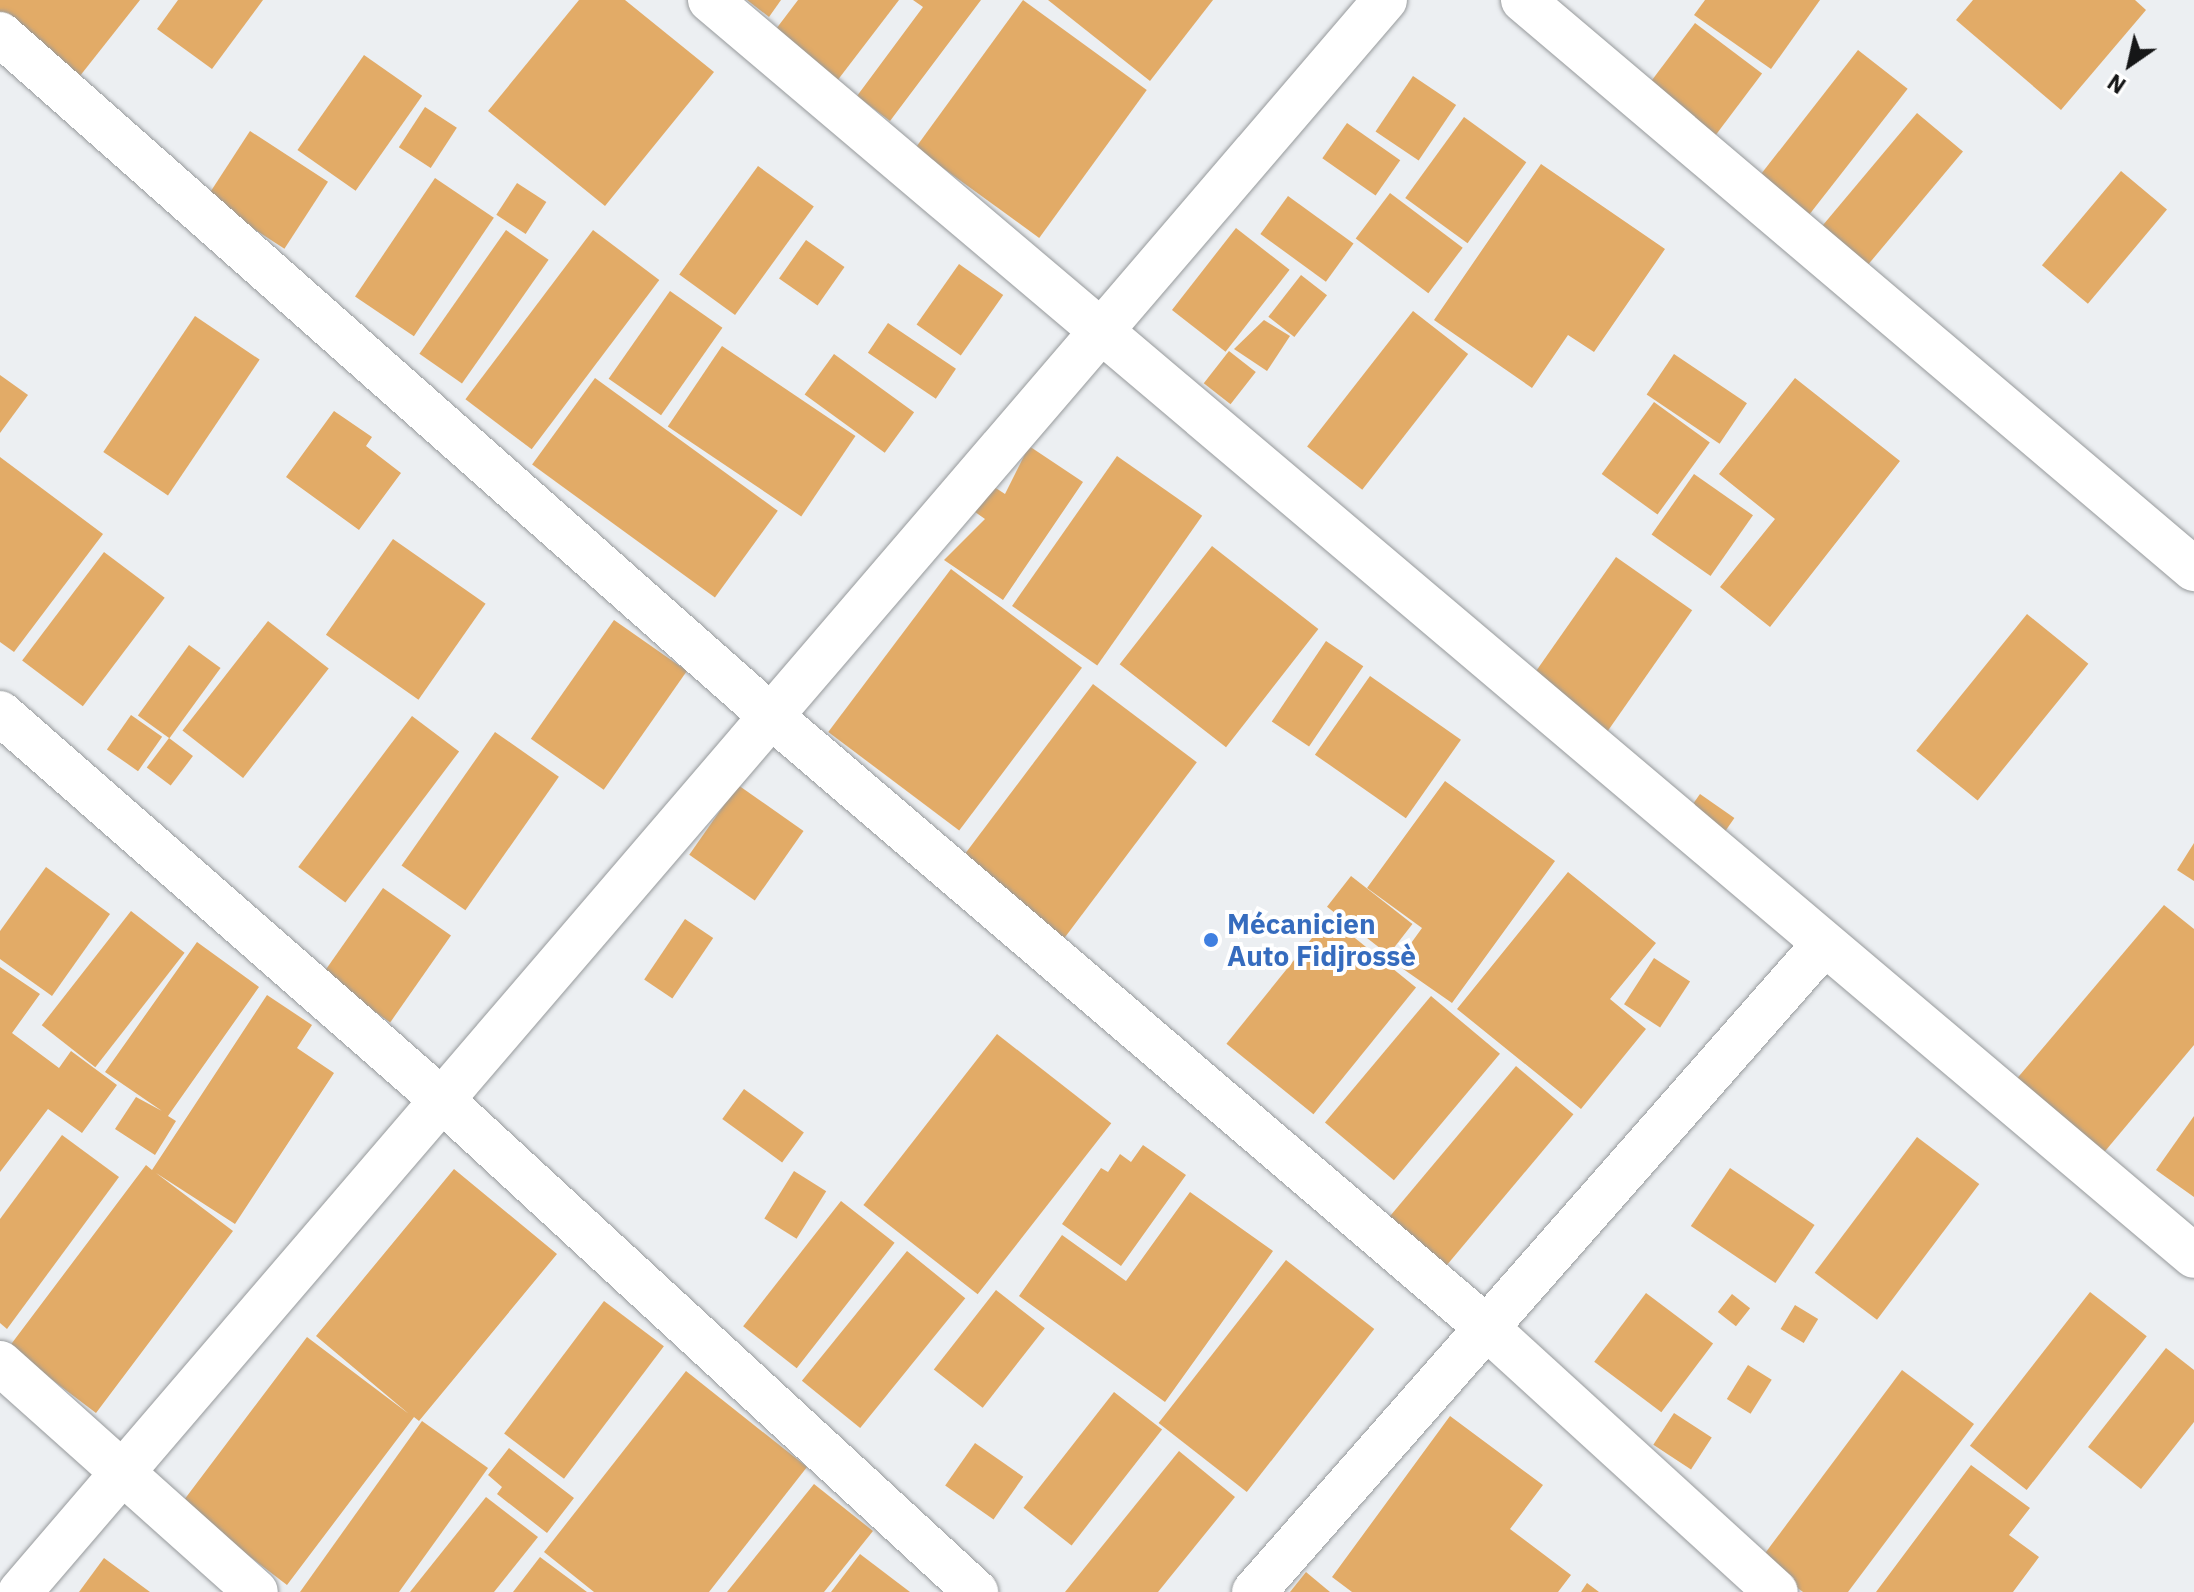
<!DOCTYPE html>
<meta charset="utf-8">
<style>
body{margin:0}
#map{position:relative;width:2194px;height:1592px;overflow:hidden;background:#eceff2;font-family:"IBM Plex Sans",sans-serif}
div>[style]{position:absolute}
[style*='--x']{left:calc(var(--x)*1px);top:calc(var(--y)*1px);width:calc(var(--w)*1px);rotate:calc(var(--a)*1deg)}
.building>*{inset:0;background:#e2ab67;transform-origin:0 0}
.roads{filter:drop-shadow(0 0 2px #979a9c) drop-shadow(0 0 2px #979a9c)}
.minor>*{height:44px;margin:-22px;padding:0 22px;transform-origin:22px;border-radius:22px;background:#fff}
.dots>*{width:22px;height:22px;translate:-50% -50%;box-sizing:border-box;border:4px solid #fff;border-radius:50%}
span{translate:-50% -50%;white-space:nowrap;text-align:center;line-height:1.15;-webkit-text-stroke:8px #fff;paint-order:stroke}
.shop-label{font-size:28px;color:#366cbe;font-weight:700}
.left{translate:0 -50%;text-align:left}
.north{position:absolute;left:2090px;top:24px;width:80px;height:80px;-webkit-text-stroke:6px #fff;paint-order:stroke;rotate:214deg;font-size:22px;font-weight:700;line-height:32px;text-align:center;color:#151617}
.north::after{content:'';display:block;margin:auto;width:28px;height:36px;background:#151617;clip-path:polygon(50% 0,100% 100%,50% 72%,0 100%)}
</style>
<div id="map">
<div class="building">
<i style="clip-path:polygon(0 0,140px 0,72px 86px,0 30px)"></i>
<i style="clip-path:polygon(178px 0,263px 0,212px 69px,157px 29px)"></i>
<i style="clip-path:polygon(579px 0,625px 0,714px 72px,605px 206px,488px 111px)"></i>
<i style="clip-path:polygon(747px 0,781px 0,769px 17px)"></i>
<i style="clip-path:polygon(798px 0,899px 0,837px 81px,773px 33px)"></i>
<i style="clip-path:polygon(913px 0,981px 0,890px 121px,857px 96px,923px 7px)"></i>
<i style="left:1023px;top:0;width:153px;height:183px;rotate:36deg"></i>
<i style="clip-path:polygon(1048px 0,1213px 0,1150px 81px)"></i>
<i style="clip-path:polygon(1705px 0,1820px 0,1771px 69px,1694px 15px)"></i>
<i style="clip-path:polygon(1973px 0,2135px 0,2146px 10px,2061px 110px,1956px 20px)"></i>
<i style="left:1695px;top:23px;width:84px;height:82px;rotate:37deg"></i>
<i style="left:1858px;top:50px;width:63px;height:166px;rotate:38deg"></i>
<i style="left:364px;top:55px;width:71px;height:116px;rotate:35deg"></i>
<i style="left:1413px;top:76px;width:52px;height:67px;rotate:34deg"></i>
<i style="left:425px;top:107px;width:38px;height:48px;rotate:33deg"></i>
<i style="left:1917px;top:113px;width:60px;height:154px;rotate:40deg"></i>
<i style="left:1464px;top:117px;width:77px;height:100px;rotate:36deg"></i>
<i style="left:1347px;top:123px;width:65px;height:43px;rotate:35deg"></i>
<i style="left:250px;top:131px;width:93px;height:80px;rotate:33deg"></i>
<i style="clip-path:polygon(1541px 164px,1665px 249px,1594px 352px,1568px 335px,1532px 388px,1434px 320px)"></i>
<i style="left:758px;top:166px;width:69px;height:134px;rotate:36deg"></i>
<i style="left:2121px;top:171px;width:60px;height:123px;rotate:40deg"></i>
<i style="left:435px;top:178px;width:71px;height:143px;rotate:34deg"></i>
<i style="left:517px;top:183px;width:35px;height:38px;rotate:33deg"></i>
<i style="left:1390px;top:193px;width:91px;height:57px;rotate:37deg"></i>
<i style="left:1288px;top:196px;width:81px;height:47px;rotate:36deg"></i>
<i style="left:1236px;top:228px;width:68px;height:104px;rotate:38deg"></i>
<i style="left:506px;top:230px;width:52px;height:151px;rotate:35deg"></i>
<i style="left:593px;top:230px;width:83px;height:212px;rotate:37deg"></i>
<i style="left:806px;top:240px;width:47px;height:47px;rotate:35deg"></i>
<i style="left:959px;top:264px;width:54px;height:74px;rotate:35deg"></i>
<i style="left:1301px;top:275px;width:33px;height:53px;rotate:38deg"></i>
<i style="left:670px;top:291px;width:64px;height:107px;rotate:35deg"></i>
<i style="left:1413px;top:311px;width:70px;height:172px;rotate:38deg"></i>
<i style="left:195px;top:316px;width:78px;height:164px;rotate:34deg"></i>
<i style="clip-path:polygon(1264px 320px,1290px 336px,1267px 371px,1234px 349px)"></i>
<i style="left:888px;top:323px;width:82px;height:36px;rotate:34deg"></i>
<i style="left:722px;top:346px;width:161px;height:97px;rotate:34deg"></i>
<i style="left:1229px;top:351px;width:34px;height:41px;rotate:38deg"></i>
<i style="left:834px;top:354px;width:99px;height:50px;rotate:36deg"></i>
<i style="left:1674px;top:354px;width:88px;height:49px;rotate:34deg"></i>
<i style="clip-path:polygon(0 375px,28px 395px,0 433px)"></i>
<i style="left:595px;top:378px;width:226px;height:107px;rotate:36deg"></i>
<i style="clip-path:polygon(1795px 378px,1900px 461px,1770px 627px,1720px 587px,1775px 519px,1719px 474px)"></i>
<i style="left:1654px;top:402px;width:69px;height:89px;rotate:36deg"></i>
<i style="clip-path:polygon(334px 411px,372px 437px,366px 446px,401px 473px,359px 530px,286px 477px)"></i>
<i style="clip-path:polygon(1029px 446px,1083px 482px,1003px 600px,944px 560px,985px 519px,968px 507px,985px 481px,1005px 494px)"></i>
<i style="left:1117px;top:456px;width:104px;height:183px;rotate:35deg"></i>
<i style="clip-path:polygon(0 457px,103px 534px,14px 652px,0 642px)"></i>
<i style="left:1694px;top:474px;width:72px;height:74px;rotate:35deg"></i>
<i style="left:393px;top:539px;width:113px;height:117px;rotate:35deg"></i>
<i style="left:1212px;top:546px;width:135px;height:150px;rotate:38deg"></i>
<i style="left:104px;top:552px;width:76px;height:136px;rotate:37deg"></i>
<i style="left:1616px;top:557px;width:93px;height:153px;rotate:35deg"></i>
<i style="left:951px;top:569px;width:164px;height:204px;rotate:37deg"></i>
<i style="left:2027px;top:614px;width:79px;height:176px;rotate:39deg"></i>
<i style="left:614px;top:620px;width:89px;height:145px;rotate:35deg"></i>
<i style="left:268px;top:621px;width:77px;height:139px;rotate:38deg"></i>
<i style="left:1326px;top:641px;width:45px;height:97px;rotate:34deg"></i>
<i style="left:189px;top:645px;width:39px;height:87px;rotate:36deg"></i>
<i style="left:1370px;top:676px;width:111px;height:96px;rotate:35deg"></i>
<i style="left:1093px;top:684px;width:130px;height:226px;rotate:37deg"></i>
<i style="left:131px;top:715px;width:38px;height:42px;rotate:35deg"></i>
<i style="left:412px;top:716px;width:59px;height:189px;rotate:37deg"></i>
<i style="left:495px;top:732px;width:78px;height:163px;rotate:35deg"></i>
<i style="left:169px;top:738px;width:30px;height:37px;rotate:37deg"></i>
<i style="clip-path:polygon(1445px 781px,1555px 861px,1452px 1003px,1396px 964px,1422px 928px,1367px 888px)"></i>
<i style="left:738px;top:785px;width:80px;height:85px;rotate:35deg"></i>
<i style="left:1700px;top:794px;width:42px;height:34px;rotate:35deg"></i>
<i style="clip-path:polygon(2194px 843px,2194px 881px,2177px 870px)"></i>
<i style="clip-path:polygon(46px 867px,110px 914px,52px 996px,0 959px,0 931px)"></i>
<i style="clip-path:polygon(1568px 872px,1656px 943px,1610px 999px,1646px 1029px,1581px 1109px,1457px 1009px)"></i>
<i style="left:1351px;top:876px;width:78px;height:39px;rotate:38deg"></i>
<i style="left:383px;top:888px;width:83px;height:106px;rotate:35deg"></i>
<i style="clip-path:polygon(2164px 905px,2194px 929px,2194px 1045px,2101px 1156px,2014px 1082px)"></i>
<i style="left:131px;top:911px;width:68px;height:145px;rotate:38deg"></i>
<i style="left:1329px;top:917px;width:112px;height:163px;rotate:39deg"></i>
<i style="left:685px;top:919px;width:34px;height:73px;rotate:34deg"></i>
<i style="clip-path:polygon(197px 942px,259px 987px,168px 1116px,176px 1121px,155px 1155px,115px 1129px,136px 1097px,162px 1111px,105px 1072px)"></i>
<i style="left:1654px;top:958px;width:43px;height:55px;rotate:33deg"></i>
<i style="clip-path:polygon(0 967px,40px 994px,12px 1033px,59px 1068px,71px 1051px,117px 1085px,82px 1133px,48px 1109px,0 1172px)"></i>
<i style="clip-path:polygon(267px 995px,312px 1025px,297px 1048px,334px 1073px,235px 1224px,156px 1173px,233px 1231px,96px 1413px,9px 1347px,146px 1165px,152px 1170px)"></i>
<i style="left:1431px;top:996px;width:90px;height:165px;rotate:40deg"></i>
<i style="left:997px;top:1034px;width:145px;height:217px;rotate:38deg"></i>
<i style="left:1516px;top:1066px;width:75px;height:204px;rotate:40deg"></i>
<i style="left:744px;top:1089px;width:74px;height:37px;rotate:36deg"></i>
<i style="clip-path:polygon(2194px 1116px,2194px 1197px,2156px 1170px)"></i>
<i style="clip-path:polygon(62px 1135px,119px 1177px,7px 1329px,0 1323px,0 1219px)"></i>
<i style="left:1917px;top:1137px;width:78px;height:170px;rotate:37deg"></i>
<i style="clip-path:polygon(1143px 1145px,1186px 1175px,1121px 1266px,1062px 1224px,1101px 1168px,1108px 1172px,1120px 1154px,1131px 1162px)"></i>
<i style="left:1730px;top:1168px;width:102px;height:70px;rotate:34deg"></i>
<i style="clip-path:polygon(454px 1169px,557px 1254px,419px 1421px,414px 1417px,287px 1585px,181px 1504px,307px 1337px,409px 1414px,316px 1336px)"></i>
<i style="left:794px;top:1171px;width:38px;height:56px;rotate:32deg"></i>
<i style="clip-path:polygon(1190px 1192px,1273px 1251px,1165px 1402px,1019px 1296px,1062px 1235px,1126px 1281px)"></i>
<i style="left:841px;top:1201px;width:68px;height:159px;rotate:38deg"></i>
<i style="left:907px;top:1251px;width:75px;height:167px;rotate:39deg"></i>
<i style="left:1286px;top:1260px;width:112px;height:207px;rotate:38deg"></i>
<i style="left:996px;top:1290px;width:62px;height:101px;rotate:38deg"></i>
<i style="left:2090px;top:1292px;width:72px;height:195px;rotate:38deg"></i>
<i style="left:1646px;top:1293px;width:84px;height:86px;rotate:37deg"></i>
<i style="left:1732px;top:1294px;width:23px;height:23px;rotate:38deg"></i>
<i style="left:604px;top:1301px;width:75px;height:166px;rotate:37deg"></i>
<i style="left:1795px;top:1305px;width:27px;height:28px;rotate:31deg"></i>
<i style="clip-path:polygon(2166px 1348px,2194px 1370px,2194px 1422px,2141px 1489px,2088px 1447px)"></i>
<i style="left:1748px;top:1365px;width:28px;height:40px;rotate:32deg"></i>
<i style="clip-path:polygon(1902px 1370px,1974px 1424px,1848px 1592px,1803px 1592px,1760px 1560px)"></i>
<i style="clip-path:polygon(686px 1371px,807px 1467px,709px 1592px,594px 1592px,544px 1552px)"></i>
<i style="left:1114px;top:1392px;width:61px;height:147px;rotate:38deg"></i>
<i style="left:1674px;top:1413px;width:45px;height:38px;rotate:33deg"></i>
<i style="clip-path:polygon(1450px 1416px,1543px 1485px,1510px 1529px,1571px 1575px,1558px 1592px,1352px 1592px,1332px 1577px)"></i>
<i style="clip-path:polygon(422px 1421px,488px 1468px,399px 1592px,300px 1592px)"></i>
<i style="left:975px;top:1443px;width:59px;height:52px;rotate:35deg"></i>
<i style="clip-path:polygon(509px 1448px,574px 1498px,547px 1533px,497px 1494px,502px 1487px,488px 1475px)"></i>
<i style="clip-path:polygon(1179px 1451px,1235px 1497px,1158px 1592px,1065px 1592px)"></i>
<i style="clip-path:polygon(1971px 1465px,2030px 1508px,2009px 1535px,2039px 1557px,2013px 1592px,1876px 1592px)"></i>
<i style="clip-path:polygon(814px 1484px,873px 1531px,824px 1592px,727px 1592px)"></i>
<i style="clip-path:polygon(486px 1497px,538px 1537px,494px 1592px,410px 1592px)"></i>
<i style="clip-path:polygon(860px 1554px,910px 1592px,831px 1592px)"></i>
<i style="clip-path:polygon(540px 1557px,587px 1592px,513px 1592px)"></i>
<i style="clip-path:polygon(104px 1558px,150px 1592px,79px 1592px)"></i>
<i style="clip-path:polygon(1306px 1572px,1330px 1592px,1290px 1592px)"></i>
<i style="clip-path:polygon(1587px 1583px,1599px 1592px,1581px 1592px)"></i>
</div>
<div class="roads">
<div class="minor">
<i style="--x:710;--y:0;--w:1944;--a:40.24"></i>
<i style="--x:1523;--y:0;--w:880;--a:40.3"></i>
<i style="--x:0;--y:34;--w:1031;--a:41.5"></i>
<i style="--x:772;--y:717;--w:941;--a:40.52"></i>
<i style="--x:1487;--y:1328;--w:391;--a:42.4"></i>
<i style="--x:0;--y:713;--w:589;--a:41.21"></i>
<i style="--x:443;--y:1101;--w:725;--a:42.65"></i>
<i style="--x:0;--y:1363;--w:343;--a:41.8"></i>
<i style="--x:20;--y:1592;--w:2097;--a:-49.39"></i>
<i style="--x:1254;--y:1592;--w:863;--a:-48.66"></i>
</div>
</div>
<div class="dots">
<i style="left:1211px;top:940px;background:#3f7fe0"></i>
</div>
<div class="shop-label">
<span class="left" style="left:1227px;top:940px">Mécanicien<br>Auto Fidjrossè</span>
</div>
<div class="north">N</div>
</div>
